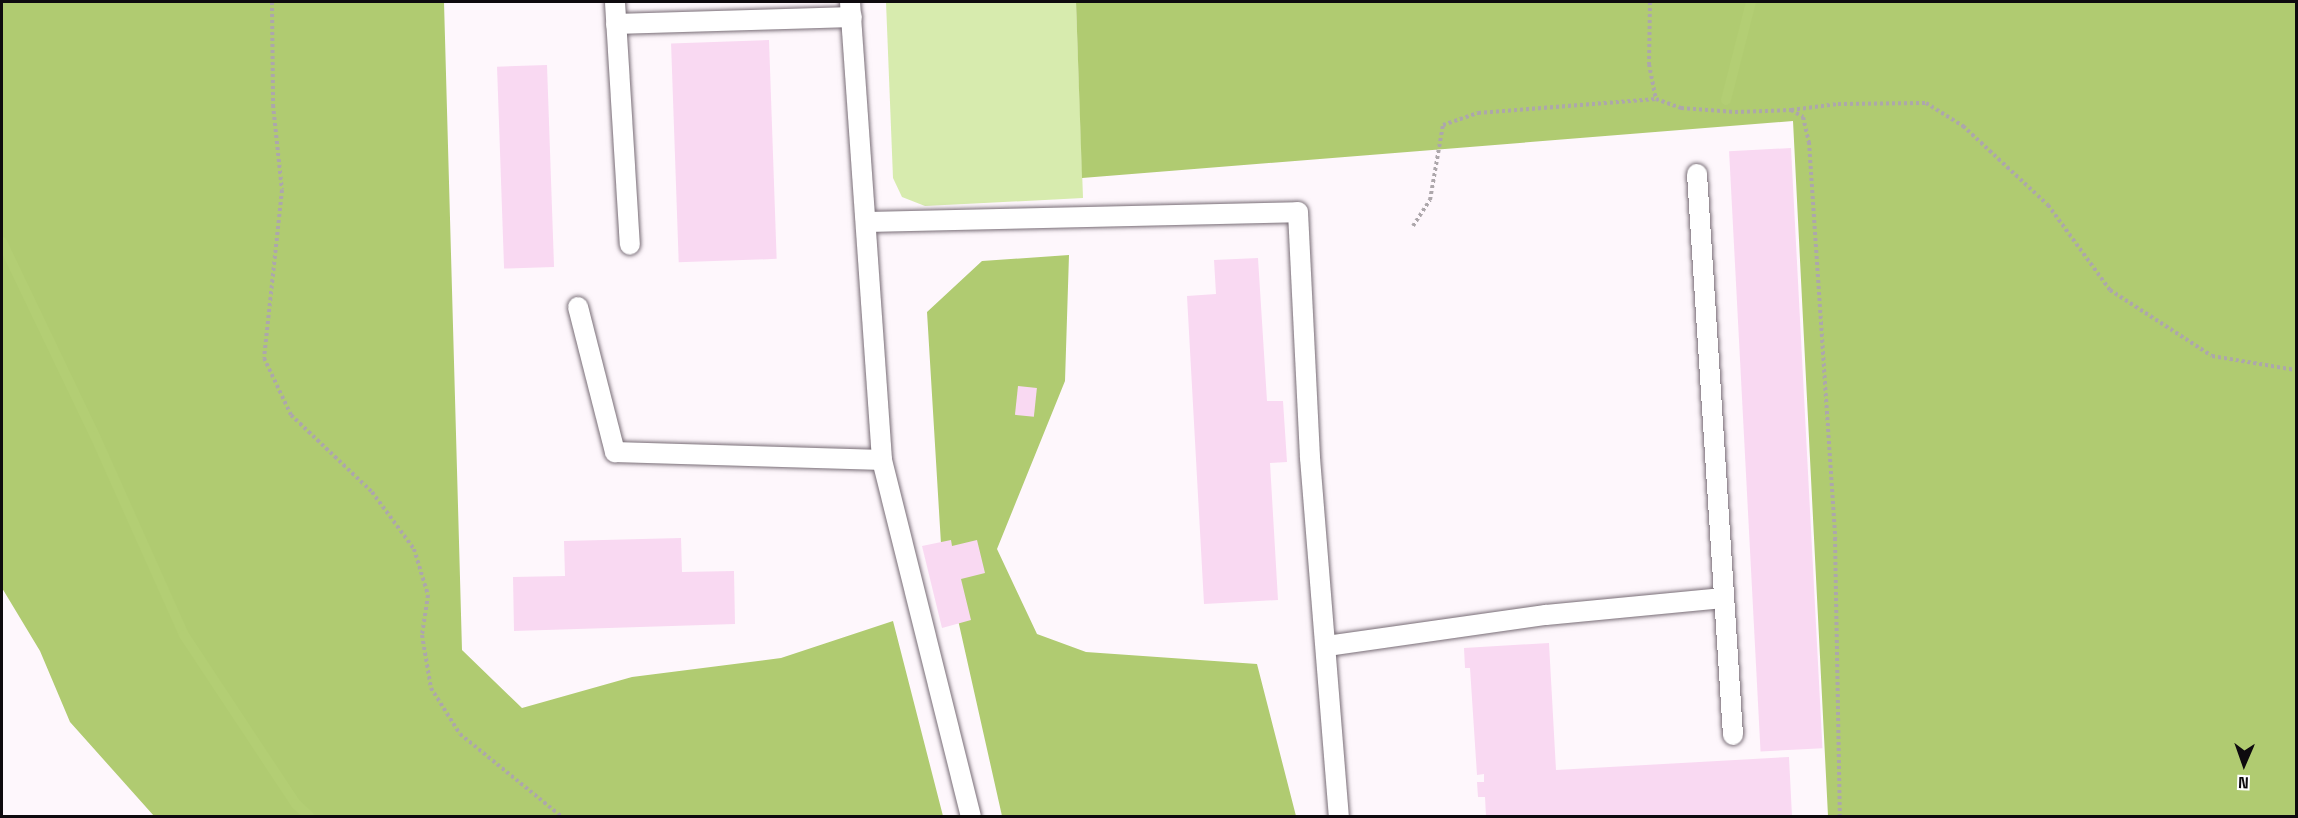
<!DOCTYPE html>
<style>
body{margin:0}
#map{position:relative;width:2298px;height:818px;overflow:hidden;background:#fef7fc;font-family:"Space Grotesk",sans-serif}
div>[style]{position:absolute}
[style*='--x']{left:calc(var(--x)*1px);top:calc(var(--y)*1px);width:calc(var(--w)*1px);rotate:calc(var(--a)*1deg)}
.green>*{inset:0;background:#d7ebae}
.forest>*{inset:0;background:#b0cb71}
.stream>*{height:10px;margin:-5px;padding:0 5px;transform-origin:5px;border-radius:5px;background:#b3ce74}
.building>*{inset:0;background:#f9d9f2;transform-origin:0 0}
.path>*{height:4px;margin-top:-2px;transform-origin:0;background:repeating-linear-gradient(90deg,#ada7ab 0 3px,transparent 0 6px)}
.roads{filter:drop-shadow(0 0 2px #786d76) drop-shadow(0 0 2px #786d76)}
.service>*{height:20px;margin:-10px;padding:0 10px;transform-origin:10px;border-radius:10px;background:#fff}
span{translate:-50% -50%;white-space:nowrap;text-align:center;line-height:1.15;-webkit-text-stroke:5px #fff;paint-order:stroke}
.frame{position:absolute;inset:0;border:3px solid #0e0a0e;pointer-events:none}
.north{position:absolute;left:2214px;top:734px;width:60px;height:60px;-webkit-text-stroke:4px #fff;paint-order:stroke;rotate:182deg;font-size:16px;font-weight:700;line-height:24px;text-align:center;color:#0e0a0e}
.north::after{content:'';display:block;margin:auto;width:21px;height:27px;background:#0e0a0e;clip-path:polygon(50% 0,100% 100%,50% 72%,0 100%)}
</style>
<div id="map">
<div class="green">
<i style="clip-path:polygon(886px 2px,1076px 2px,1083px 198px,925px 206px,902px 197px,893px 178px)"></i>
</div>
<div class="forest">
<i style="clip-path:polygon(2px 2px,444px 2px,462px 650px,522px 708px,632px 677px,781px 658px,893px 621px,943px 816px,154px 816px,70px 722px,40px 651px,2px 588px)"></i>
<i style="clip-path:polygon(1076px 2px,2296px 2px,2296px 816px,1828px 816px,1793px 121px,1082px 178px)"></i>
<i style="clip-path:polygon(1069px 255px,1065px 381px,997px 549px,1037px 634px,1086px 652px,1257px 664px,1296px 816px,1002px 816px,941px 544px,927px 312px,982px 261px)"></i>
</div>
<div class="stream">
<i style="--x:1726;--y:100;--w:101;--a:-75.7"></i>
<i style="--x:2;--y:242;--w:215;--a:64.4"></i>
<i style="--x:95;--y:436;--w:218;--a:65.9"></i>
<i style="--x:184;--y:635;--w:203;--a:56.5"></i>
<i style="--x:296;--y:804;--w:18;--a:43"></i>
</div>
<div class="building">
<i style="left:769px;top:40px;width:219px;height:98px;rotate:88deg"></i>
<i style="left:547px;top:65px;width:202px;height:50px;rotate:88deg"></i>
<i style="left:1791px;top:148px;width:601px;height:62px;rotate:87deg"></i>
<i style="clip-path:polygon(1258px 258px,1267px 401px,1283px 401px,1287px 462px,1270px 463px,1278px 600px,1204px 604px,1187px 296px,1216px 294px,1214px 260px)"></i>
<i style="left:1018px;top:386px;width:19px;height:29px;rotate:6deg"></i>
<i style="clip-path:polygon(681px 538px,682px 572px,734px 571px,735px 624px,514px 631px,513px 577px,565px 576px,564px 541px)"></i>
<i style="clip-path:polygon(951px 540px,952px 546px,977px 540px,985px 573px,961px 579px,971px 620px,942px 628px,922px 546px)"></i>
<i style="clip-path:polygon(1549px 643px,1556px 770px,1789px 757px,1792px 816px,1486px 816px,1485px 797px,1478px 797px,1477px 782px,1484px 782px,1484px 774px,1477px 775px,1470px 668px,1465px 668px,1464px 648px)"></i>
</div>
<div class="path">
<i style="--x:272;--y:2;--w:103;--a:89.4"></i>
<i style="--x:273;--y:105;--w:85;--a:84"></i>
<i style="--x:282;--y:190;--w:169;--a:96.1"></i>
<i style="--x:264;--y:358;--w:63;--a:64.7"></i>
<i style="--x:291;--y:415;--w:112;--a:43.5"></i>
<i style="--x:372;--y:492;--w:71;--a:53.6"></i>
<i style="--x:414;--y:549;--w:48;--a:73.1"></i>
<i style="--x:428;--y:595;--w:40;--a:98.5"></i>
<i style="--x:422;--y:635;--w:54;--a:80.4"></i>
<i style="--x:431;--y:688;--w:54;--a:57.8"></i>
<i style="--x:460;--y:734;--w:130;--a:39.1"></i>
<i style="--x:1650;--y:2;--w:62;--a:90.9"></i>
<i style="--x:1649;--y:64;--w:36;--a:79"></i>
<i style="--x:1656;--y:99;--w:27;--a:20"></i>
<i style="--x:1681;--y:108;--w:54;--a:4.2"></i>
<i style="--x:1735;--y:112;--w:56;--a:-2"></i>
<i style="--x:1791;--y:110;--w:14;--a:30"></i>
<i style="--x:1803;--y:117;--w:26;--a:77"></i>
<i style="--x:1809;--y:142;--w:397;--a:86.2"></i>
<i style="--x:1835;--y:538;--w:278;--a:89"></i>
<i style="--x:1791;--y:110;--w:47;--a:-7.3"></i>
<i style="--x:1838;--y:104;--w:88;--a:-0.7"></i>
<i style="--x:1926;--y:103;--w:44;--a:31.9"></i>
<i style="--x:1963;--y:126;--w:116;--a:42.9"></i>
<i style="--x:2048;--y:205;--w:105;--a:53.9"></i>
<i style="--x:2110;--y:290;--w:121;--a:32.9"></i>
<i style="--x:2212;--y:356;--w:85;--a:9.5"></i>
<i style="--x:1413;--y:226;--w:31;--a:-57"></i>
<i style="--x:1430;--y:200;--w:76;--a:-80.2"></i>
<i style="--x:1443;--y:125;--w:37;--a:-19"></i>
<i style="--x:1478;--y:113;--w:179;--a:-4.5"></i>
</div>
<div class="roads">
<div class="service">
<i style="--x:615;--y:2;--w:243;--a:86.5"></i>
<i style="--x:850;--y:2;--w:459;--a:86"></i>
<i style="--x:882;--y:460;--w:367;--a:76"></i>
<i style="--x:616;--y:24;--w:236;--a:-1.7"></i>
<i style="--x:1697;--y:174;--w:562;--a:86.33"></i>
<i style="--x:866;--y:222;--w:432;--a:-1.3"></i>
<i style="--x:1298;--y:212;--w:246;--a:87.2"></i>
<i style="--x:1310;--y:458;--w:359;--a:85.4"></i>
<i style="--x:578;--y:307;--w:150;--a:75.7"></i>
<i style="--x:615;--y:452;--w:267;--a:1.7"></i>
<i style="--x:1327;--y:646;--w:221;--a:-8.1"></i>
<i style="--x:1546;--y:615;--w:178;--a:-5.5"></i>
</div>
</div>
<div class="frame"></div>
<div class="north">N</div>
</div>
